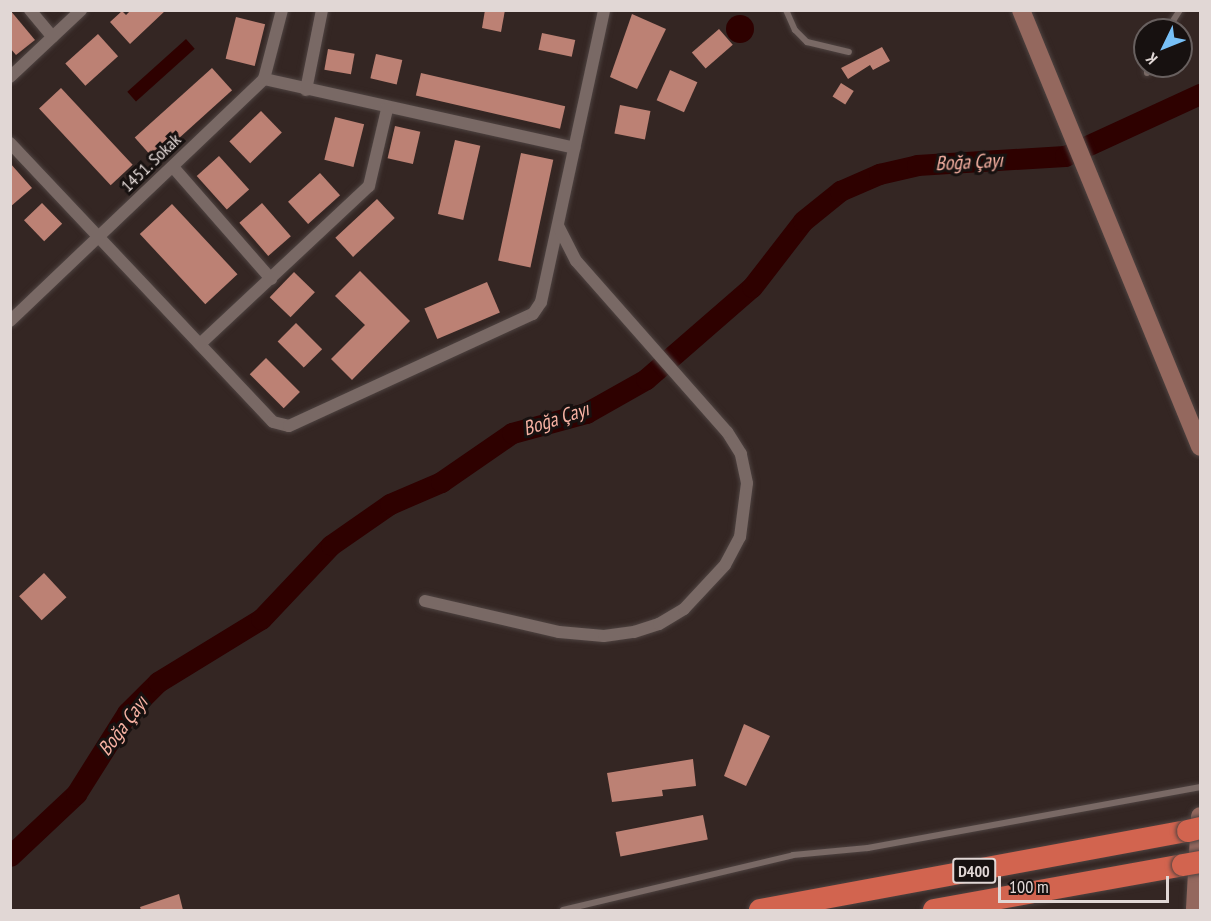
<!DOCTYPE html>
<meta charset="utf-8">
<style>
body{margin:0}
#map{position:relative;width:1211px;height:921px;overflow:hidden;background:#342623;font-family:"PT Sans Narrow",sans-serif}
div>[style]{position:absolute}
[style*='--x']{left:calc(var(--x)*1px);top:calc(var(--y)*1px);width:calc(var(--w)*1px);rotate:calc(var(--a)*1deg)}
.water>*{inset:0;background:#2e0100;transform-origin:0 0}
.round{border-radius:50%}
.river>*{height:21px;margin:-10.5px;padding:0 10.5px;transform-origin:10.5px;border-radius:10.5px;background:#2e0100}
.building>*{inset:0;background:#bc8174;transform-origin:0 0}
.roads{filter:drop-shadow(0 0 2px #4e4341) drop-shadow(0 0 2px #4e4341)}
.lane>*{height:6px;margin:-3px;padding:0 3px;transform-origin:3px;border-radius:3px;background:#796965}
.street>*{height:12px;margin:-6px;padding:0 6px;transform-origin:6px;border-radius:6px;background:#796965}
.secondary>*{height:18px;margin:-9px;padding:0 9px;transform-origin:9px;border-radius:9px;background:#94685e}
.highway>*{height:22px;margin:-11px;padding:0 11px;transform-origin:11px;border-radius:11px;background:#d2644f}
.bridges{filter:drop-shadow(0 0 2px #4e4341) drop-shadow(0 0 2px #4e4341)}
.highway-bridge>*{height:22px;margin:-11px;padding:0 11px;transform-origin:11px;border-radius:11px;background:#d2644f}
span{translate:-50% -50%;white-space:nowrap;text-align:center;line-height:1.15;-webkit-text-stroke:6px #171110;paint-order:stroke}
.shield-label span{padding:2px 4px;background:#171110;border:2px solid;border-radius:4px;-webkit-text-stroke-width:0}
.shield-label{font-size:16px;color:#e1d7d5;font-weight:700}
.street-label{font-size:18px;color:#e1d7d5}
.water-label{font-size:20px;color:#f8b2a3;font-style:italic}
.frame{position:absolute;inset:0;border:12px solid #e1d7d5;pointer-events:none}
.north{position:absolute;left:1133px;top:18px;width:60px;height:60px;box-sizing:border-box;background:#171110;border:2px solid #68605f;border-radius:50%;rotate:227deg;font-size:16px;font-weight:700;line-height:24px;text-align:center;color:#e1d7d5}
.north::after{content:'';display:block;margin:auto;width:21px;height:27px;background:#77c0f7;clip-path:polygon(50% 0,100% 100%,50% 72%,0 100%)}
.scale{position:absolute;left:998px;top:876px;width:171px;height:27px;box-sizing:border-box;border:3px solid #e1d7d5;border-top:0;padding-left:8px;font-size:18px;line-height:21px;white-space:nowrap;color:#e1d7d5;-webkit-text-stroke:4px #171110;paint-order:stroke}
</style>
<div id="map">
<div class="water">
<i class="round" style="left:726px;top:15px;width:28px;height:28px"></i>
<i style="left:186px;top:39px;width:13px;height:79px;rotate:48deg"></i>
</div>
<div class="river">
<i style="--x:10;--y:856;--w:91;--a:-43.2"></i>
<i style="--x:76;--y:794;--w:96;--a:-57.8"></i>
<i style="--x:127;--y:713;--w:44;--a:-45"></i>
<i style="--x:158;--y:682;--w:121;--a:-31.5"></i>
<i style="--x:261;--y:619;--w:102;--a:-46.6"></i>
<i style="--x:331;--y:545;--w:72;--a:-34.8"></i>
<i style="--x:390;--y:504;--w:56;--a:-23.3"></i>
<i style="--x:441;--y:482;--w:86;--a:-34.6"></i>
<i style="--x:512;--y:433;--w:77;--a:-15.1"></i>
<i style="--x:586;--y:413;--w:69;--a:-29.5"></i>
<i style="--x:646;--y:379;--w:140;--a:-41"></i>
<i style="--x:752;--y:287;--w:83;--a:-52.3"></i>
<i style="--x:803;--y:221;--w:48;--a:-39"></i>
<i style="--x:840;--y:191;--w:43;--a:-23.6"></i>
<i style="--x:879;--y:174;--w:39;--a:-13"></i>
<i style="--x:917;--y:165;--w:148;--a:-3.5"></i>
<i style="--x:1065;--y:156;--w:149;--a:-24.7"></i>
</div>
<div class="building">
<i style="clip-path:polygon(10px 10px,35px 40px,16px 55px,10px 48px)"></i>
<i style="clip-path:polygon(131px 10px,166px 10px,130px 44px,110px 22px,122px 11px,126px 15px)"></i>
<i style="clip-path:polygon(485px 10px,505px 10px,501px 32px,482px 28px)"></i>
<i style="clip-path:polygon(632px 14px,666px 29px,637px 89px,610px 77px)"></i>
<i style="left:236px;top:17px;width:30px;height:43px;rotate:14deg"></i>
<i style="left:719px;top:29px;width:21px;height:36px;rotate:49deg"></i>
<i style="left:542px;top:33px;width:34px;height:17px;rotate:12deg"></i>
<i style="left:98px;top:34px;width:30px;height:44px;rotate:48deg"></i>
<i style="clip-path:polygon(882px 47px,890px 61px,873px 70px,870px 65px,848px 79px,841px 68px)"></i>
<i style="left:328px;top:49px;width:27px;height:21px;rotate:10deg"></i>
<i style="left:376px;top:54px;width:27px;height:25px;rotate:13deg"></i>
<i style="left:212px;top:68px;width:30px;height:104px;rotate:48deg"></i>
<i style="left:670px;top:70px;width:30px;height:33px;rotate:24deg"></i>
<i style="left:421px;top:73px;width:148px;height:23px;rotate:13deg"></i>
<i style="left:841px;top:83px;width:15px;height:16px;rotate:32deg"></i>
<i style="left:61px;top:88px;width:105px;height:30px;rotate:47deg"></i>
<i style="left:620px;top:105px;width:31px;height:29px;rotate:11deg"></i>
<i style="left:261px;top:111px;width:30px;height:44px;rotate:46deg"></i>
<i style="left:335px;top:117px;width:30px;height:44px;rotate:14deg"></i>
<i style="left:395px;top:126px;width:26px;height:33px;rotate:13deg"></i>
<i style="left:455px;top:140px;width:26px;height:76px;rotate:13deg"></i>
<i style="left:521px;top:153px;width:33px;height:110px;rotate:12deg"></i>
<i style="left:219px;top:156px;width:45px;height:30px;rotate:48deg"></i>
<i style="clip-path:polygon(10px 163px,32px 188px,10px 207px)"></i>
<i style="left:320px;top:173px;width:30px;height:43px;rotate:48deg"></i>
<i style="left:377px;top:199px;width:26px;height:57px;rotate:47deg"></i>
<i style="left:42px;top:203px;width:29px;height:25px;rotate:46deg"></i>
<i style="left:262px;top:203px;width:44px;height:30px;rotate:49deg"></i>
<i style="left:172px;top:204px;width:96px;height:44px;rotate:47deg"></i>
<i style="clip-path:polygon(360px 271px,410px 321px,352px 380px,331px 359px,365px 325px,335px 296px)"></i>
<i style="left:294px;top:272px;width:29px;height:35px;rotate:44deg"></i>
<i style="left:487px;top:282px;width:33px;height:68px;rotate:67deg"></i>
<i style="left:296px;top:323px;width:37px;height:26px;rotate:45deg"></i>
<i style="left:266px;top:358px;width:48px;height:23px;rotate:45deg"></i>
<i style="left:44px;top:573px;width:33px;height:34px;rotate:47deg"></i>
<i style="clip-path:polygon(744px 724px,770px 736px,746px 786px,724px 776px)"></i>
<i style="clip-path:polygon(693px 759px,696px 786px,662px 790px,663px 796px,612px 802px,607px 773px)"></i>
<i style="left:703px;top:815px;width:25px;height:89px;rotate:79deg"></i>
<i style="clip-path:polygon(179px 894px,183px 910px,141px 910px,140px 907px)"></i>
</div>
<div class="roads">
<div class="lane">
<i style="--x:786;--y:10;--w:22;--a:66"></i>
<i style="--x:795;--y:30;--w:17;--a:45"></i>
<i style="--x:807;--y:42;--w:43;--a:13.4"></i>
<i style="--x:1167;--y:30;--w:24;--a:-57"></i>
<i style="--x:1147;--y:66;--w:7;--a:90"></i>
<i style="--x:563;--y:910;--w:236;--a:-13.4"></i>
<i style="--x:793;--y:855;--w:75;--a:-5.3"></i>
<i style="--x:868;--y:848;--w:338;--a:-10.4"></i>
</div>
<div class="street">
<i style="--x:30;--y:10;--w:35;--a:50"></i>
<i style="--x:10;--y:77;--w:98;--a:-43.3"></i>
<i style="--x:264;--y:79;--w:318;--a:12.5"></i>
<i style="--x:306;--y:90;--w:82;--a:-78.7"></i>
<i style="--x:10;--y:143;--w:383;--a:46.7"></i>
<i style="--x:273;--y:422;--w:16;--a:14"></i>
<i style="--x:289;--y:426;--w:268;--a:-24.7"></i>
<i style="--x:533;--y:314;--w:14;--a:-56"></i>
<i style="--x:541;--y:302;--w:299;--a:-77.8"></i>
<i style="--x:173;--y:167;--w:149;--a:48.8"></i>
<i style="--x:10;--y:321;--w:351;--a:-43.6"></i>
<i style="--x:264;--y:79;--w:71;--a:-75.4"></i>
<i style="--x:200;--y:344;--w:231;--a:-43.1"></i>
<i style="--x:369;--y:186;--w:79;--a:-76.8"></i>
<i style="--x:425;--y:601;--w:138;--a:13"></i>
<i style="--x:559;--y:632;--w:45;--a:5.1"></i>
<i style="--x:604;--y:636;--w:30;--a:-8"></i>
<i style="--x:634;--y:632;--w:26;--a:-18"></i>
<i style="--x:659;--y:624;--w:29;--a:-31"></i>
<i style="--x:684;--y:609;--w:60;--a:-47"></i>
<i style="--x:725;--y:565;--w:32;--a:-62"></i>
<i style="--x:740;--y:537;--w:54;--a:-82.6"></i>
<i style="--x:747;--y:483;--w:30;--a:-102"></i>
<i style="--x:741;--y:454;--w:26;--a:-122"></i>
<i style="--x:727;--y:432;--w:228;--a:-131.4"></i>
<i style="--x:576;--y:261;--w:39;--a:-117"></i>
</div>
<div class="secondary">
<i style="--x:1021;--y:10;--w:472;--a:67.7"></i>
<i style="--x:1199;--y:910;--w:4;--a:-166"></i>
<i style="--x:1195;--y:909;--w:93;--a:-86.9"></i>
</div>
<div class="highway">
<i style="--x:760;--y:910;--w:435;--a:-10.5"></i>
<i style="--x:934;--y:910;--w:253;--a:-10.2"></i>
</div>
</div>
<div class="bridges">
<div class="highway-bridge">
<i style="--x:1188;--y:831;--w:12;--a:-14"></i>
<i style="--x:1183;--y:865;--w:17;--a:-10"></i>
</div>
</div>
<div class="shield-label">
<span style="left:974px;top:871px">D400</span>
</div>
<div class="street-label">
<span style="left:151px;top:163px;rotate:-44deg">1451. Sokak</span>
</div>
<div class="water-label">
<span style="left:969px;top:162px;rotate:-3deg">Boğa Çayı</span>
<span style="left:556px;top:419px;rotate:-18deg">Boğa Çayı</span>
<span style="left:123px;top:726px;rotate:-53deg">Boğa Çayı</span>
</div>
<div class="frame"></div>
<div class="north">K</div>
<div class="scale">100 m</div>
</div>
